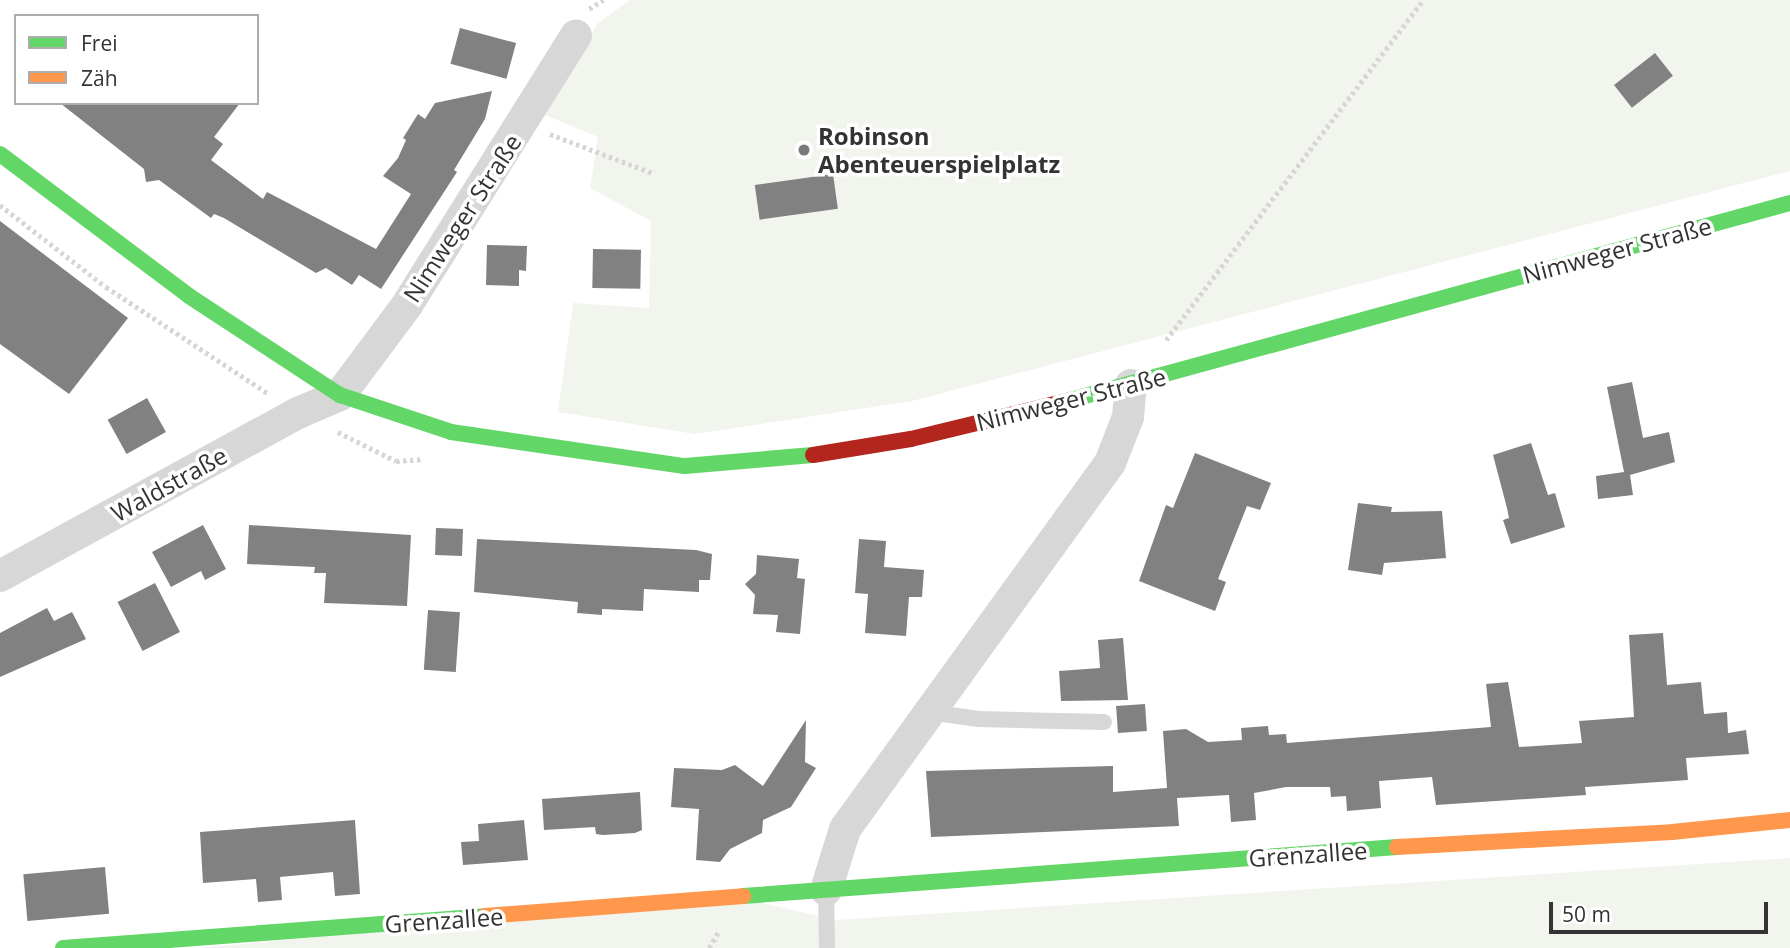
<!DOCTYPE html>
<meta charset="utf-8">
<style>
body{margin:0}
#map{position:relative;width:1790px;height:948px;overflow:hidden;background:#fff;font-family:"Open Sans",sans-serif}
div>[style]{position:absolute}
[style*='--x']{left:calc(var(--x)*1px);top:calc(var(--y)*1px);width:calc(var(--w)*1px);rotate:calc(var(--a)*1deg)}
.green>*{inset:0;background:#f1f5ed}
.building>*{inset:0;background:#818181;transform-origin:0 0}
.path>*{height:4.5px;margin-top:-2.25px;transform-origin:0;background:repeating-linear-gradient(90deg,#d6d6d6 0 3.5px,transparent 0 7px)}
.lane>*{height:16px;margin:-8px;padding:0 8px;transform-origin:8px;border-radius:8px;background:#d7d7d7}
.street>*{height:32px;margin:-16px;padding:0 16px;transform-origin:16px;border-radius:16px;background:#d7d7d7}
.fast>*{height:16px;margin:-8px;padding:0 8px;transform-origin:8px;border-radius:8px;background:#63d668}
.slow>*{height:16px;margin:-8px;padding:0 8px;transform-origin:8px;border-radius:8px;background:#ff974d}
.jam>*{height:16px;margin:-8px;padding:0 8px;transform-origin:8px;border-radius:8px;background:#b3261e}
.dots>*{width:19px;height:19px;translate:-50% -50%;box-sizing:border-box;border:4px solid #fff;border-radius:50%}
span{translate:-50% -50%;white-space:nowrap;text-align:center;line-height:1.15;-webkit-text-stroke:7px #fff;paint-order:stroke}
.poi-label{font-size:24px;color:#333;font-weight:700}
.left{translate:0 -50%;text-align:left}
.street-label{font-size:24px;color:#333}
.legend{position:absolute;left:14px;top:14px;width:245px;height:91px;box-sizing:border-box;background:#fff;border:2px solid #adadad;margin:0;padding:9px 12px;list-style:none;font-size:21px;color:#333}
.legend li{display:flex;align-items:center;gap:14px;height:35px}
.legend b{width:35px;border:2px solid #adadad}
.scale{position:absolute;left:1549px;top:902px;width:219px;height:32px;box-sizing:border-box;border:4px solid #333;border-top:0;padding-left:9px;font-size:21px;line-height:24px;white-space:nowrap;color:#333;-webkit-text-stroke:5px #fff;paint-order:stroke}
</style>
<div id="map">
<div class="green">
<i style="clip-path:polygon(630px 0,1790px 0,1790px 171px,912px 401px,695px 434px,558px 412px,573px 303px,649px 308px,651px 221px,590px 188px,598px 137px,545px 115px,597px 24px)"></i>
<i style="clip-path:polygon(1790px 858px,1790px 948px,198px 948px,740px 898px,836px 920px)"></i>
</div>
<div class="building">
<i style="left:460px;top:28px;width:58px;height:37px;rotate:15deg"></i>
<i style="left:1655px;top:53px;width:29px;height:52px;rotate:52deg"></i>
<i style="clip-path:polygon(492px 91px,485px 119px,454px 170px,457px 172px,381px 289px,359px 275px,352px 285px,326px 268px,316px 273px,224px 218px,214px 214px,211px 218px,159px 180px,146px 182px,144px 169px,60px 103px,240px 103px,214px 137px,223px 144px,211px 160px,263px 199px,267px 192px,376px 249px,411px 194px,383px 176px,398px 158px,406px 140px,403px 138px,418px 114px,425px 119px,435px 103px)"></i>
<i style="left:833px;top:174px;width:35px;height:79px;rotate:82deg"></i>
<i style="clip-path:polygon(0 221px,128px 318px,69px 394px,0 344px)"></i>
<i style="clip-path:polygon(487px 245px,527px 246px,526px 271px,519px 270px,519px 286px,486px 285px)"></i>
<i style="left:593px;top:249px;width:48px;height:39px;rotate:1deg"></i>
<i style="clip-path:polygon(1632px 382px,1643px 438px,1669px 432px,1675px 462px,1630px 475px,1633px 495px,1598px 499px,1596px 476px,1624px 472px,1607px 387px)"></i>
<i style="left:147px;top:398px;width:39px;height:45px;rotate:61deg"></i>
<i style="clip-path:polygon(1531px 443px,1548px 495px,1555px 493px,1565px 527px,1511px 544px,1503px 520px,1509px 518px,1507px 508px,1493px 455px)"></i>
<i style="clip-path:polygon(1195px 453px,1271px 483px,1260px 510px,1247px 506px,1218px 579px,1226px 582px,1215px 611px,1139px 581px,1166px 505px,1173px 508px)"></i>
<i style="clip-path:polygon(1358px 503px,1392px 507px,1391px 512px,1442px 511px,1446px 558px,1384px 563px,1382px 575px,1348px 570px)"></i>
<i style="clip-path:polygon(203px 525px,226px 569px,205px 580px,201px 571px,171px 587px,152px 552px)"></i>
<i style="clip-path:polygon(249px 525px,411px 535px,407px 606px,324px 603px,326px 573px,314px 573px,315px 567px,247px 564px)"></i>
<i style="left:436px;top:528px;width:27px;height:27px;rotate:2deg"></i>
<i style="clip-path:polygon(477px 539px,696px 550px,712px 554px,710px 580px,699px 580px,699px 592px,644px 589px,643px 611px,602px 609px,602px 615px,577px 613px,578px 602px,474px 592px)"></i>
<i style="clip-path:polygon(859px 539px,886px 541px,884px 567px,924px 570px,922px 597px,909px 597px,906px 636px,865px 633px,868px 594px,855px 593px)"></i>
<i style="clip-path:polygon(757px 555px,799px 559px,797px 578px,805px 579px,800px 634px,776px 632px,778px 615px,753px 614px,755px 595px,745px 584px,756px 574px)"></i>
<i style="left:155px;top:583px;width:55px;height:42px;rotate:63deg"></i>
<i style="clip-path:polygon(47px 608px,54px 621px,72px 612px,86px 639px,0 677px,0 633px)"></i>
<i style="left:428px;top:610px;width:32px;height:60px;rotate:4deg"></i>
<i style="clip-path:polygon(1663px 633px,1667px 685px,1701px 682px,1704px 714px,1727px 712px,1728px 733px,1746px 730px,1749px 754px,1686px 758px,1688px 780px,1585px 787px,1586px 795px,1436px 805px,1432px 777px,1379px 781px,1381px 808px,1347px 811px,1346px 796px,1331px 797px,1330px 787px,1286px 787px,1254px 793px,1256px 820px,1231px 822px,1229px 795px,1177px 798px,1179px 826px,931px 837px,926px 771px,1113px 766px,1113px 792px,1167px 788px,1163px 731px,1186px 729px,1208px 742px,1242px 740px,1241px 728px,1268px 726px,1269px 735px,1286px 734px,1287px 743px,1491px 727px,1486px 684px,1508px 682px,1519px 747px,1582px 743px,1579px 721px,1634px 717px,1629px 635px)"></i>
<i style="clip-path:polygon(1123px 638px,1128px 700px,1061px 701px,1059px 671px,1100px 668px,1098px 640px)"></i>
<i style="left:1145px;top:704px;width:27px;height:29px;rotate:86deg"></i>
<i style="clip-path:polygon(806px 720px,805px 762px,816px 768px,791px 807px,763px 820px,762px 833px,730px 849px,720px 862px,696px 860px,699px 809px,671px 807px,674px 768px,722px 770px,735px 765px,763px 786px)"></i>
<i style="clip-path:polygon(640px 792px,642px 830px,635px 833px,603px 835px,596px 834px,595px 827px,544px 830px,542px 799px)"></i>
<i style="clip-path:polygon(355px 820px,360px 894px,335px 896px,333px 872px,280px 877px,282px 900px,258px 902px,256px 879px,203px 883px,200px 832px)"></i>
<i style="clip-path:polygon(524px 820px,528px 860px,463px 865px,461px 842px,479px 841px,478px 824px)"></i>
<i style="left:105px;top:867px;width:47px;height:82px;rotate:85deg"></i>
</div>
<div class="path">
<i style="--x:589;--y:9;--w:17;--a:-33"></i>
<i style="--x:550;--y:134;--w:112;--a:20.9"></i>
<i style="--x:0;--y:205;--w:134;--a:37.7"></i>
<i style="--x:106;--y:287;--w:195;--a:33.3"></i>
<i style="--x:1166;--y:340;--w:426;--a:-52.9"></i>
<i style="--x:338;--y:432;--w:65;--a:26.6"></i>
<i style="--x:396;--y:461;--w:28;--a:-4"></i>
<i style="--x:709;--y:948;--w:20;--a:-60"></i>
</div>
<div class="lane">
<i style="--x:929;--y:712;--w:50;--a:8"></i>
<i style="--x:979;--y:719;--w:125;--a:1.4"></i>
<i style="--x:826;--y:890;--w:58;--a:89"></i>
</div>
<div class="street">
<i style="--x:0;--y:576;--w:340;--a:-28.7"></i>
<i style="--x:298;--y:413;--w:46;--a:-23.2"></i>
<i style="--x:340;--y:395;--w:112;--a:-53.3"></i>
<i style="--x:407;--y:305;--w:318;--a:-57.9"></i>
<i style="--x:826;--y:890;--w:64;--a:-72.7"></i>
<i style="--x:845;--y:829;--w:452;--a:-54.1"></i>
<i style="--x:1110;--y:463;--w:49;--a:-68.6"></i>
<i style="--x:1128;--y:417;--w:32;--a:-85"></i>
</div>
<div class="fast">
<i style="--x:0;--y:154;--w:236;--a:36.9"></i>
<i style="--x:189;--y:296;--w:181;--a:33.3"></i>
<i style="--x:340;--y:395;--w:117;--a:18.4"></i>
<i style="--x:451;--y:432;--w:236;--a:8.3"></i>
<i style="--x:685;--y:466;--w:128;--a:-4.9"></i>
<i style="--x:1063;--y:402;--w:754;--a:-15.31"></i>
<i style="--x:743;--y:896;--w:656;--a:-4.28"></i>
<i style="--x:63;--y:948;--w:423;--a:-4.3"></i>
</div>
<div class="slow">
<i style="--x:1397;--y:847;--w:275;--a:-3.1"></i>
<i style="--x:1672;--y:832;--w:119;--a:-5.8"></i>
<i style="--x:485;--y:916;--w:259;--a:-4.4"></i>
</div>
<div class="jam">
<i style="--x:813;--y:455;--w:99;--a:-9.3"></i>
<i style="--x:911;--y:439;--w:156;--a:-13.7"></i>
</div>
<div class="dots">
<i style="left:804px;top:150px;background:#7a7a7a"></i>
</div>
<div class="poi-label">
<span class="left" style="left:818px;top:150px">Robinson<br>Abenteuerspielplatz</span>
</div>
<div class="street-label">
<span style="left:462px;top:218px;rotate:-57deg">Nimweger Straße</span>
<span style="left:1617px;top:250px;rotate:-15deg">Nimweger Straße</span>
<span style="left:1071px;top:399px;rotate:-14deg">Nimweger Straße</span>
<span style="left:169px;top:484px;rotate:-29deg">Waldstraße</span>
<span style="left:1308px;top:854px;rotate:-4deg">Grenzallee</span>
<span style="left:444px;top:920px;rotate:-4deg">Grenzallee</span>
</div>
<ul class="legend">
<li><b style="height:9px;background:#63d668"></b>Frei</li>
<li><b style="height:9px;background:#ff974d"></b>Zäh</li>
</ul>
<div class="scale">50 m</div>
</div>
